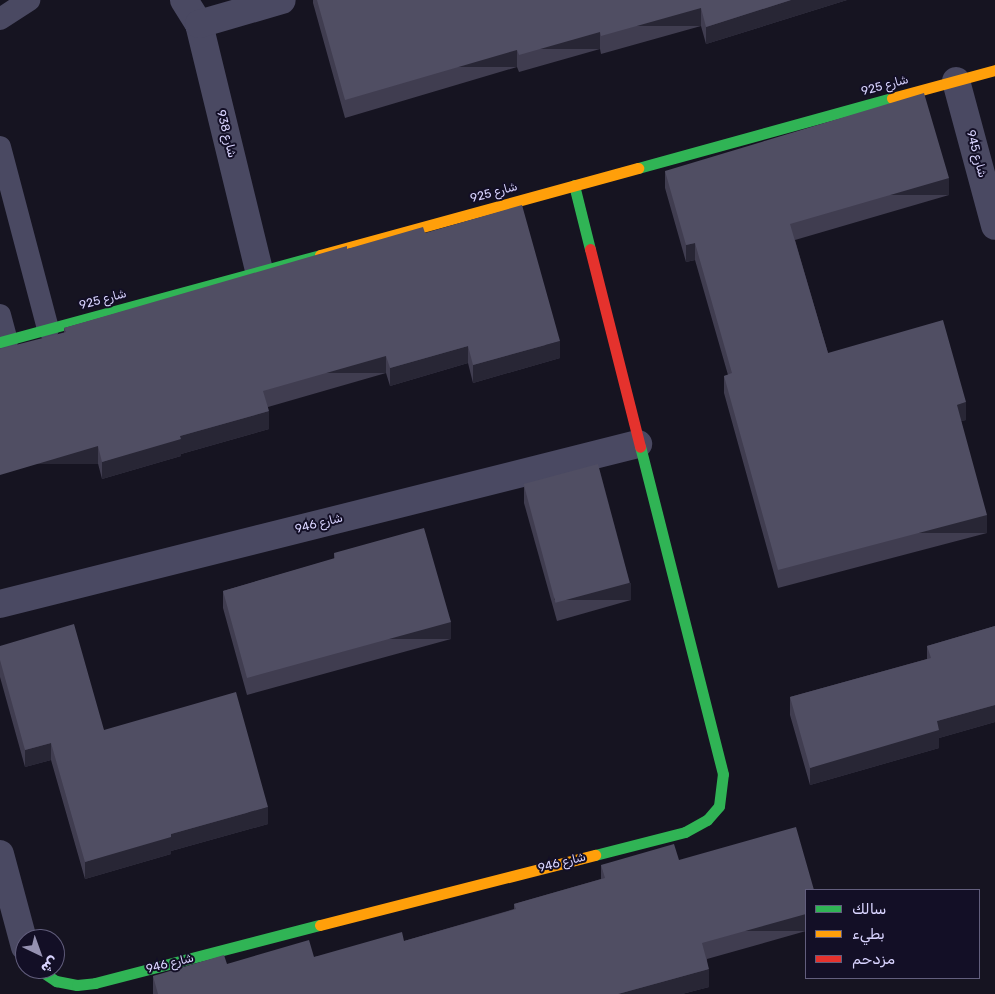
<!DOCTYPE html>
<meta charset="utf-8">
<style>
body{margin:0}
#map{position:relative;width:995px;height:994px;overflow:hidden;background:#161421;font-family:Rubik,"Noto Naskh Arabic",sans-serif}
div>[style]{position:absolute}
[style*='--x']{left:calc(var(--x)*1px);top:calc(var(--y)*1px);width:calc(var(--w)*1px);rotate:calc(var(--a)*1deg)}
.lane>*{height:22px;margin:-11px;padding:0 11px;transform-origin:11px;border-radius:11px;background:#4a4962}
.street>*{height:28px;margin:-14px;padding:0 14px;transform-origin:14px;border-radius:14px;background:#4a4962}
.fast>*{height:11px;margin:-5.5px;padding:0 5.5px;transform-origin:5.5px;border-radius:5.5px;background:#30b455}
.slow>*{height:11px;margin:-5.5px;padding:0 5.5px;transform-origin:5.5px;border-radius:5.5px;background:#ff9f0a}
.jam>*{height:11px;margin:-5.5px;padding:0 5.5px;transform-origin:5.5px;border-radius:5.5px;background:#e5322d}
.wall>*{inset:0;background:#403d50}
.shaded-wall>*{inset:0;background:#282635;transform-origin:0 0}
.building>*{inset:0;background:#504e63;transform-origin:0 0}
span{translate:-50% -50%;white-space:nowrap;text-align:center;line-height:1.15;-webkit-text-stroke:4px #130f26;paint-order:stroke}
.street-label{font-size:12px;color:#d9d4ff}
.legend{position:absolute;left:805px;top:889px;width:175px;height:90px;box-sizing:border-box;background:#130f26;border:1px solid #625e7d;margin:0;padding:6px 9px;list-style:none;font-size:15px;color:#d9d4ff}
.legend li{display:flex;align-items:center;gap:10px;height:25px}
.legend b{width:25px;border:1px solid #625e7d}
.north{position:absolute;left:15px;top:929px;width:50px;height:50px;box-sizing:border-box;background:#130f26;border:1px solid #625e7d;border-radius:50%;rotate:138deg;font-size:14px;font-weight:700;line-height:20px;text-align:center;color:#d9d4ff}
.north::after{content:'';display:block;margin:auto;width:18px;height:22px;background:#9591b1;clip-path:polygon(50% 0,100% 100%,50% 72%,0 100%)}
</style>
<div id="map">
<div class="lane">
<i style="--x:0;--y:19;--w:35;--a:-33"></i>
<i style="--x:0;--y:147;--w:188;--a:75.2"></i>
<i style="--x:0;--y:315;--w:27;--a:75"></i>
</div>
<div class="street">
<i style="--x:184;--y:0;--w:28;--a:58"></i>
<i style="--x:199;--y:24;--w:254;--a:76.3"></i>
<i style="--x:199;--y:24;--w:86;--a:-16.1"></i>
<i style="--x:956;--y:81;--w:150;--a:74.9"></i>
<i style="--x:0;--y:604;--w:658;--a:-14.08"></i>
<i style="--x:0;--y:854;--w:96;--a:75"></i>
</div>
<div class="fast">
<i style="--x:638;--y:168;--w:263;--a:-15.4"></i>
<i style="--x:574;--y:185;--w:66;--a:76"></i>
<i style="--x:0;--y:342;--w:332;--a:-15.2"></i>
<i style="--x:595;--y:855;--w:93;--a:-14.3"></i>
<i style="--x:685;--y:832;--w:25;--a:-29"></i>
<i style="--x:707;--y:820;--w:18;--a:-49"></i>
<i style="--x:719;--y:806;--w:32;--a:-83"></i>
<i style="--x:723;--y:774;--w:337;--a:-104.2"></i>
<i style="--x:38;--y:969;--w:22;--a:34"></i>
<i style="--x:56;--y:981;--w:21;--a:11"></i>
<i style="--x:77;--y:985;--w:18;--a:-6"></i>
<i style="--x:95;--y:983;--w:232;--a:-14.5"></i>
</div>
<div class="slow">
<i style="--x:892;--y:98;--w:107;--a:-15.2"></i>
<i style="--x:320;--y:255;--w:330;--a:-15.3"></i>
<i style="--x:320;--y:925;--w:284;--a:-14.3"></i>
</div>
<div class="jam">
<i style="--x:590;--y:249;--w:204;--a:75.8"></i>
</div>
<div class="wall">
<i style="clip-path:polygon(313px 0,847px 0,706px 44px,701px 26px,601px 54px,600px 49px,519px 72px,517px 67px,345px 118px,313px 3px)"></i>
<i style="clip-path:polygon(665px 171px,949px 195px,795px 240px,828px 353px,966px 420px,961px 421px,987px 533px,778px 588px,724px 393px,724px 376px,728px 375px,695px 260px,686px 262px,665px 188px)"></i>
<i style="clip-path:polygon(425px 233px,560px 358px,473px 383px,468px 363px,390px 386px,386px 373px,268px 407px,269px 429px,181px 454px,181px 456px,102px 479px,64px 332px,64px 328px,347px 249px)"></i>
<i style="clip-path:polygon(524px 486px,631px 600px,557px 621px,524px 503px)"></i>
<i style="clip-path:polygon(334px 553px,451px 639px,247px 695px,223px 608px,223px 591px,334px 559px)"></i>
<i style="clip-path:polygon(995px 626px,995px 722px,939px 738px,939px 748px,810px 785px,790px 715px,790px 697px,927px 659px,927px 646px)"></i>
<i style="clip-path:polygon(0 646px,104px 730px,268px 824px,171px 851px,171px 854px,85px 879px,51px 760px,25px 767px,0 677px)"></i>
<i style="clip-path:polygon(679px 860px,806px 931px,707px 959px,709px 987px,682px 994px,153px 994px,153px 976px,227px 964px,314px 957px,404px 941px,514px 909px,514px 904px,601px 879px,601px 865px)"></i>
</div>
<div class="shaded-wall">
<i style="clip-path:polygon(791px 0,847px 0,706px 44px,706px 27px)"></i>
<i style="left:701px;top:8px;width:18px;height:104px;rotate:90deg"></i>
<i style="left:600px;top:32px;width:17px;height:84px;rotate:90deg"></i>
<i style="left:517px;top:50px;width:17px;height:179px;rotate:90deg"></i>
<i style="left:949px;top:178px;width:17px;height:166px;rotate:90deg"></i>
<i style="clip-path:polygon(695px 243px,695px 260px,686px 262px,686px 245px)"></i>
<i style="clip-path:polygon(560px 341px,560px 358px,473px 383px,473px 365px)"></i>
<i style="clip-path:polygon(468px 346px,468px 363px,390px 386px,390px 368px)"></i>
<i style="left:386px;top:356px;width:17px;height:128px;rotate:90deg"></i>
<i style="clip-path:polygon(966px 402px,966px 420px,957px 422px,957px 405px)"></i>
<i style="clip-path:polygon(269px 411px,269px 429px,181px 454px,181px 456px,102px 479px,102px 462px,180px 436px)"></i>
<i style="left:98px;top:446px;width:18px;height:102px;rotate:90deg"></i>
<i style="left:987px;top:515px;width:18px;height:216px;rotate:90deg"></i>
<i style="left:631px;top:583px;width:17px;height:77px;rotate:90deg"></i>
<i style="left:451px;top:622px;width:17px;height:212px;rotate:90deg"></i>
<i style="clip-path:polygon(995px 705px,995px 722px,939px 738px,939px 748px,810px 785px,810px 768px,937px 721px)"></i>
<i style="clip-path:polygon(51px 743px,51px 760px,25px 767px,25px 750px)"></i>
<i style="clip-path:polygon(268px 807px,268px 824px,171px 851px,171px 854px,85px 879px,85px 862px,171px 834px)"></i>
<i style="left:806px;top:914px;width:17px;height:108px;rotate:90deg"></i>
<i style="clip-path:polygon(709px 969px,709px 987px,682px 994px,618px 994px)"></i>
</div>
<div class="building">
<i style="clip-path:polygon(317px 0,791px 0,706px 27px,701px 8px,601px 36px,600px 32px,519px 55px,517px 50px,345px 100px)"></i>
<i style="clip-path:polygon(924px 93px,949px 178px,790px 224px,828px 353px,943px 320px,966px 402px,957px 405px,987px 515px,778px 570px,724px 376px,732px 373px,695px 243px,686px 245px,665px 171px)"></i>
<i style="clip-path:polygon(522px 205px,560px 341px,473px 365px,468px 346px,390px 368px,386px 356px,263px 391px,269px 411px,180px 436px,181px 439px,102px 462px,98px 446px,0 475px,0 349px,66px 332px,64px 328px,347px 246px,347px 249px,423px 227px,425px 233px)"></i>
<i style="left:598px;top:464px;width:123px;height:77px;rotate:75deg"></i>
<i style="clip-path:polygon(424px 528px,451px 622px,247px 678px,223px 591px,335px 558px,334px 553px)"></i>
<i style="clip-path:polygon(74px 624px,104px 730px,236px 692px,268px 807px,171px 834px,171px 837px,85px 862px,51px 743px,25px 750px,0 660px,0 646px)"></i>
<i style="clip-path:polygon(995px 626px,995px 705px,937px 721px,939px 730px,810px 768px,790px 697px,931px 658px,927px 646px)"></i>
<i style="clip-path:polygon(796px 827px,814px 890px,806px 890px,806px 914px,702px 943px,709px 969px,618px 994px,158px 994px,153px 976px,224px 955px,227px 964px,309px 940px,314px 957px,402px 932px,404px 941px,516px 909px,514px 904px,605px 878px,601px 865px,674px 844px,679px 860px)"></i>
</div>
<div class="street-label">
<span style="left:885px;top:86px;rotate:-15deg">شارع 925</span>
<span style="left:226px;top:134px;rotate:76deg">شارع 938</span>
<span style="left:976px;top:154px;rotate:75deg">شارع 945</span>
<span style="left:494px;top:193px;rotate:-15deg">شارع 925</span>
<span style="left:103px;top:300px;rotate:-15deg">شارع 925</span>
<span style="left:319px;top:524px;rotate:-14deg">شارع 946</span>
<span style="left:562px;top:863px;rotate:-14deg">شارع 946</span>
<span style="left:170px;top:964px;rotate:-14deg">شارع 946</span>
</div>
<ul class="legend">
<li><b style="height:6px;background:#30b455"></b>سالك</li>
<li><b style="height:6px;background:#ff9f0a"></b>بطيء</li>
<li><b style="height:6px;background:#e5322d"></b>مزدحم</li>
</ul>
<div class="north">ش</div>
</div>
